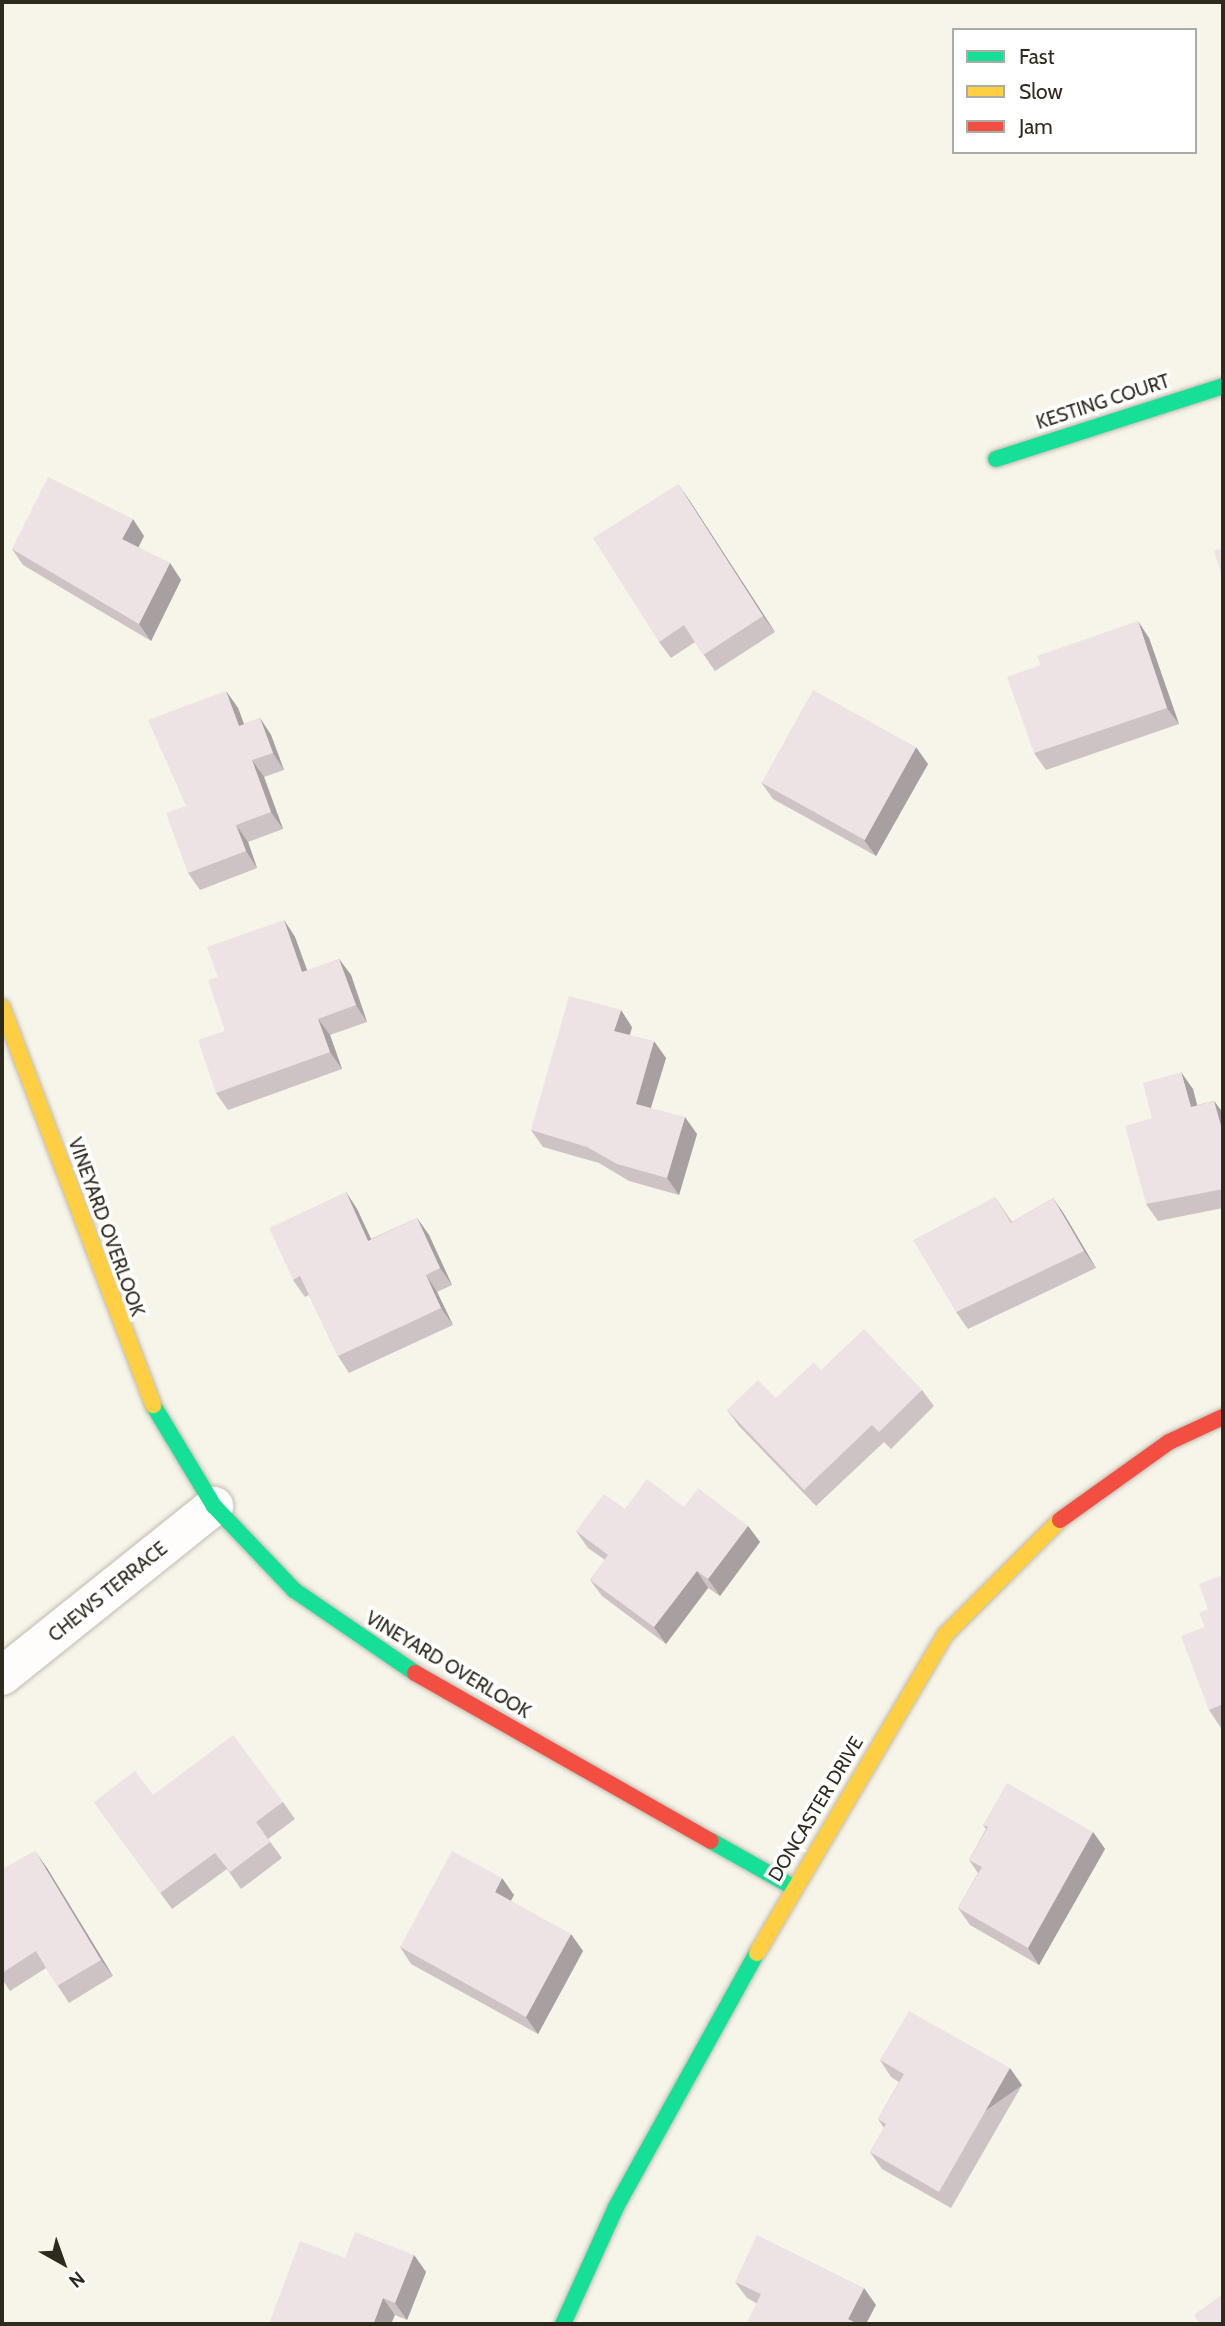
<!DOCTYPE html>
<style>
body{margin:0}
#map{position:relative;width:1225px;height:2326px;overflow:hidden;background:#f7f4e9;font-family:Cabin,sans-serif}
div>[style]{position:absolute}
[style*='--x']{left:calc(var(--x)*1px);top:calc(var(--y)*1px);width:calc(var(--w)*1px);rotate:calc(var(--a)*1deg)}
.roads{filter:drop-shadow(0 0 2px #bebaaf) drop-shadow(0 0 2px #bebaaf)}
.street>*{height:38px;margin:-19px;padding:0 19px;transform-origin:19px;border-radius:19px;background:#fefdfc}
.fast>*{height:16px;margin:-8px;padding:0 8px;transform-origin:8px;border-radius:8px;background:#16e098}
.slow>*{height:16px;margin:-8px;padding:0 8px;transform-origin:8px;border-radius:8px;background:#ffcf43}
.jam>*{height:16px;margin:-8px;padding:0 8px;transform-origin:8px;border-radius:8px;background:#f24e42}
.wall>*{inset:0;background:#cdc3c4}
.shaded-wall>*{inset:0;background:#a79fa0;transform-origin:0 0}
.building>*{inset:0;background:#eee3e4;transform-origin:0 0}
span{translate:-50% -50%;white-space:nowrap;text-align:center;line-height:1.15;-webkit-text-stroke:7px #fff;paint-order:stroke}
.street-label{font-size:19px;color:#2e2a1d}
.frame{position:absolute;inset:0;border:4px solid #2e2a1d;pointer-events:none}
.legend{position:absolute;left:952px;top:28px;width:245px;height:126px;box-sizing:border-box;background:#fff;border:2px solid #abaaa5;margin:0;padding:9px 12px;list-style:none;font-size:21px;color:#2e2a1d}
.legend li{display:flex;align-items:center;gap:14px;height:35px}
.legend b{width:35px;border:2px solid #abaaa5}
.north{position:absolute;left:28px;top:2228px;width:70px;height:70px;-webkit-text-stroke:5px #fff;paint-order:stroke;rotate:140deg;font-size:19px;font-weight:700;line-height:28px;text-align:center;color:#2e2a1d}
.north::after{content:'';display:block;margin:auto;width:24px;height:32px;background:#2e2a1d;clip-path:polygon(50% 0,100% 100%,50% 72%,0 100%)}
</style>
<div id="map">
<div class="roads">
<div class="street">
<i style="--x:2;--y:1676;--w:272;--a:-38.7"></i>
</div>
<div class="fast">
<i style="--x:996;--y:459;--w:238;--a:-17.8"></i>
<i style="--x:153;--y:1405;--w:118;--a:58.9"></i>
<i style="--x:214;--y:1506;--w:116;--a:46.4"></i>
<i style="--x:294;--y:1590;--w:147;--a:34.4"></i>
<i style="--x:711;--y:1841;--w:94;--a:29.3"></i>
<i style="--x:563;--y:2324;--w:128;--a:-65.6"></i>
<i style="--x:616;--y:2207;--w:291;--a:-61"></i>
</div>
<div class="slow">
<i style="--x:2;--y:1007;--w:426;--a:69.2"></i>
<i style="--x:757;--y:1953;--w:369;--a:-59.4"></i>
<i style="--x:945;--y:1635;--w:163;--a:-45"></i>
</div>
<div class="jam">
<i style="--x:1060;--y:1520;--w:134;--a:-35.6"></i>
<i style="--x:1169;--y:1442;--w:60;--a:-24.8"></i>
<i style="--x:415;--y:1673;--w:340;--a:29.6"></i>
</div>
</div>
<div class="wall">
<i style="clip-path:polygon(678px 484px,775px 632px,715px 671px,695px 642px,671px 658px,659px 642px)"></i>
<i style="clip-path:polygon(144px 536px,138px 548px,170px 563px,181px 580px,151px 641px,23px 565px,12px 549px)"></i>
<i style="clip-path:polygon(1149px 638px,1179px 724px,1046px 770px,1034px 753px)"></i>
<i style="clip-path:polygon(226px 691px,238px 708px,244px 724px,260px 718px,271px 735px,284px 770px,264px 777px,283px 829px,248px 842px,257px 868px,200px 890px,188px 873px,186px 806px)"></i>
<i style="clip-path:polygon(928px 764px,876px 856px,773px 799px,761px 782px)"></i>
<i style="clip-path:polygon(284px 920px,295px 937px,307px 971px,339px 959px,351px 975px,367px 1022px,330px 1035px,342px 1069px,228px 1110px,216px 1093px,225px 1031px,218px 977px)"></i>
<i style="clip-path:polygon(632px 1027px,630px 1035px,666px 1058px,651px 1108px,697px 1134px,679px 1195px,629px 1181px,599px 1163px,543px 1147px,531px 1130px)"></i>
<i style="clip-path:polygon(1193px 1089px,1197px 1105px,1214px 1101px,1223px 1113px,1223px 1208px,1158px 1221px,1146px 1204px,1152px 1118px)"></i>
<i style="clip-path:polygon(346px 1192px,357px 1209px,371px 1239px,417px 1218px,429px 1235px,452px 1285px,437px 1292px,453px 1325px,349px 1373px,338px 1356px,309px 1295px,305px 1297px,293px 1280px)"></i>
<i style="clip-path:polygon(995px 1197px,1012px 1222px,1053px 1198px,1064px 1214px,1096px 1268px,968px 1329px,956px 1312px)"></i>
<i style="clip-path:polygon(821px 1370px,922px 1390px,934px 1406px,891px 1449px,884px 1442px,816px 1506px,739px 1426px,727px 1410px,776px 1398px)"></i>
<i style="clip-path:polygon(684px 1507px,748px 1526px,760px 1542px,720px 1596px,708px 1588px,666px 1644px,602px 1596px,590px 1580px,605px 1560px,588px 1548px,576px 1531px,625px 1509px)"></i>
<i style="clip-path:polygon(1223px 1575px,1223px 1731px,1209px 1710px,1208px 1609px)"></i>
<i style="clip-path:polygon(153px 1795px,283px 1802px,295px 1819px,268px 1839px,282px 1858px,241px 1889px,227px 1869px,172px 1909px,94px 1802px)"></i>
<i style="clip-path:polygon(983px 1825px,1093px 1832px,1105px 1849px,1039px 1965px,970px 1925px,958px 1908px,978px 1873px,969px 1860px,986px 1829px)"></i>
<i style="clip-path:polygon(47px 1868px,113px 1976px,69px 2003px,46px 1968px,10px 1991px,2px 1979px,2px 1869px)"></i>
<i style="clip-path:polygon(514px 1895px,511px 1901px,583px 1951px,538px 2034px,411px 1964px,400px 1947px)"></i>
<i style="clip-path:polygon(880px 2060px,1022px 2085px,951px 2208px,882px 2169px,870px 2152px,884px 2128px,878px 2119px,899px 2082px,891px 2077px)"></i>
<i style="clip-path:polygon(414px 2255px,426px 2272px,407px 2320px,395px 2315px,345px 2258px)"></i>
<i style="clip-path:polygon(735px 2282px,876px 2305px,756px 2303px,747px 2298px)"></i>
</div>
<div class="shaded-wall">
<i style="clip-path:polygon(678px 484px,690px 501px,775px 632px,763px 616px)"></i>
<i style="clip-path:polygon(133px 519px,144px 536px,134px 556px,122px 539px)"></i>
<i style="clip-path:polygon(170px 563px,181px 580px,151px 641px,139px 624px)"></i>
<i style="clip-path:polygon(1138px 621px,1149px 638px,1179px 724px,1167px 708px)"></i>
<i style="clip-path:polygon(226px 691px,238px 708px,251px 743px,239px 726px)"></i>
<i style="clip-path:polygon(260px 718px,271px 735px,284px 770px,273px 753px)"></i>
<i style="clip-path:polygon(916px 747px,928px 764px,876px 856px,864px 840px)"></i>
<i style="clip-path:polygon(252px 760px,264px 777px,283px 829px,271px 812px)"></i>
<i style="clip-path:polygon(236px 825px,248px 842px,257px 868px,246px 851px)"></i>
<i style="clip-path:polygon(284px 920px,295px 937px,314px 989px,302px 972px)"></i>
<i style="clip-path:polygon(339px 959px,351px 975px,367px 1022px,356px 1005px)"></i>
<i style="clip-path:polygon(621px 1010px,632px 1027px,626px 1047px,614px 1031px)"></i>
<i style="clip-path:polygon(318px 1019px,330px 1035px,342px 1069px,330px 1052px)"></i>
<i style="clip-path:polygon(654px 1041px,666px 1058px,647px 1120px,636px 1104px)"></i>
<i style="clip-path:polygon(1181px 1072px,1193px 1089px,1202px 1124px,1191px 1107px)"></i>
<i style="clip-path:polygon(1214px 1101px,1223px 1113px,1223px 1129px,1221px 1126px)"></i>
<i style="clip-path:polygon(685px 1117px,697px 1134px,679px 1195px,667px 1178px)"></i>
<i style="clip-path:polygon(346px 1192px,357px 1209px,380px 1258px,368px 1241px)"></i>
<i style="clip-path:polygon(1053px 1198px,1064px 1214px,1096px 1268px,1084px 1251px)"></i>
<i style="clip-path:polygon(417px 1218px,429px 1235px,452px 1285px,440px 1268px)"></i>
<i style="clip-path:polygon(426px 1275px,437px 1292px,453px 1325px,441px 1308px)"></i>
<i style="clip-path:polygon(748px 1526px,760px 1542px,720px 1596px,708px 1579px)"></i>
<i style="clip-path:polygon(697px 1571px,708px 1588px,666px 1644px,654px 1627px)"></i>
<i style="clip-path:polygon(1093px 1832px,1105px 1849px,1039px 1965px,1028px 1948px)"></i>
<i style="clip-path:polygon(35px 1851px,47px 1868px,113px 1976px,101px 1960px)"></i>
<i style="clip-path:polygon(502px 1878px,514px 1895px,506px 1909px,495px 1892px)"></i>
<i style="clip-path:polygon(571px 1934px,583px 1951px,538px 2034px,526px 2017px)"></i>
<i style="left:1010px;top:2068px;width:21px;height:143px;rotate:55deg"></i>
<i style="clip-path:polygon(414px 2255px,426px 2272px,407px 2320px,395px 2303px)"></i>
<i style="clip-path:polygon(864px 2288px,876px 2305px,866px 2324px,852px 2324px,848px 2319px)"></i>
<i style="clip-path:polygon(383px 2298px,395px 2315px,391px 2324px,375px 2324px,374px 2322px)"></i>
</div>
<div class="building">
<i style="clip-path:polygon(48px 477px,133px 519px,122px 539px,170px 563px,139px 624px,12px 549px)"></i>
<i style="clip-path:polygon(678px 484px,763px 616px,703px 655px,684px 625px,659px 642px,593px 538px)"></i>
<i style="clip-path:polygon(1223px 548px,1223px 579px,1214px 551px)"></i>
<i style="clip-path:polygon(1138px 621px,1167px 708px,1034px 753px,1007px 677px,1041px 665px,1037px 656px)"></i>
<i style="left:813px;top:690px;width:118px;height:106px;rotate:29deg"></i>
<i style="clip-path:polygon(226px 691px,239px 726px,260px 718px,273px 753px,252px 760px,271px 812px,236px 825px,246px 851px,188px 873px,166px 813px,186px 806px,148px 720px)"></i>
<i style="clip-path:polygon(284px 920px,302px 972px,339px 959px,356px 1005px,318px 1019px,330px 1052px,216px 1093px,198px 1040px,225px 1031px,208px 980px,218px 977px,207px 947px)"></i>
<i style="clip-path:polygon(569px 996px,621px 1010px,614px 1031px,654px 1041px,636px 1104px,685px 1117px,667px 1178px,617px 1164px,587px 1147px,531px 1130px)"></i>
<i style="clip-path:polygon(1181px 1072px,1191px 1107px,1214px 1101px,1221px 1126px,1223px 1126px,1223px 1189px,1146px 1204px,1125px 1126px,1152px 1118px,1143px 1083px)"></i>
<i style="clip-path:polygon(346px 1192px,368px 1241px,417px 1218px,440px 1268px,426px 1275px,441px 1308px,338px 1356px,300px 1276px,293px 1280px,269px 1228px)"></i>
<i style="clip-path:polygon(995px 1197px,1011px 1223px,1053px 1198px,1084px 1251px,956px 1312px,913px 1240px)"></i>
<i style="clip-path:polygon(864px 1329px,922px 1390px,879px 1432px,872px 1425px,804px 1490px,727px 1410px,758px 1380px,776px 1398px,814px 1362px,821px 1370px)"></i>
<i style="clip-path:polygon(647px 1479px,684px 1507px,698px 1488px,748px 1526px,708px 1579px,697px 1571px,654px 1627px,590px 1580px,608px 1555px,576px 1531px,604px 1494px,625px 1509px)"></i>
<i style="clip-path:polygon(1223px 1575px,1223px 1704px,1209px 1710px,1181px 1636px,1205px 1627px,1199px 1613px,1208px 1609px,1199px 1584px)"></i>
<i style="clip-path:polygon(233px 1735px,283px 1802px,256px 1822px,270px 1842px,230px 1872px,215px 1853px,160px 1893px,94px 1802px,135px 1771px,153px 1795px)"></i>
<i style="clip-path:polygon(1007px 1783px,1093px 1832px,1028px 1948px,958px 1908px,982px 1867px,969px 1860px,988px 1827px,983px 1825px)"></i>
<i style="clip-path:polygon(35px 1851px,101px 1960px,57px 1986px,36px 1951px,2px 1973px,2px 1869px)"></i>
<i style="clip-path:polygon(452px 1851px,502px 1878px,495px 1892px,571px 1934px,526px 2017px,400px 1947px)"></i>
<i style="clip-path:polygon(909px 2011px,1010px 2068px,939px 2192px,870px 2152px,886px 2124px,878px 2119px,904px 2074px,880px 2060px)"></i>
<i style="clip-path:polygon(355px 2232px,414px 2255px,395px 2303px,383px 2298px,374px 2322px,379px 2324px,269px 2324px,300px 2241px,345px 2258px)"></i>
<i style="clip-path:polygon(757px 2235px,864px 2288px,848px 2319px,858px 2324px,746px 2324px,761px 2294px,735px 2282px)"></i>
<i style="clip-path:polygon(1223px 2294px,1223px 2324px,1200px 2324px,1194px 2315px)"></i>
</div>
<div class="street-label">
<span style="left:1103px;top:402px;rotate:-18deg">KESTING COURT</span>
<span style="left:106px;top:1227px;rotate:70deg">VINEYARD OVERLOOK</span>
<span style="left:108px;top:1592px;rotate:-39deg">CHEWS TERRACE</span>
<span style="left:448px;top:1665px;rotate:31deg">VINEYARD OVERLOOK</span>
<span style="left:816px;top:1809px;rotate:-59deg">DONCASTER DRIVE</span>
</div>
<div class="frame"></div>
<ul class="legend">
<li><b style="height:9px;background:#16e098"></b>Fast</li>
<li><b style="height:9px;background:#ffcf43"></b>Slow</li>
<li><b style="height:9px;background:#f24e42"></b>Jam</li>
</ul>
<div class="north">N</div>
</div>
